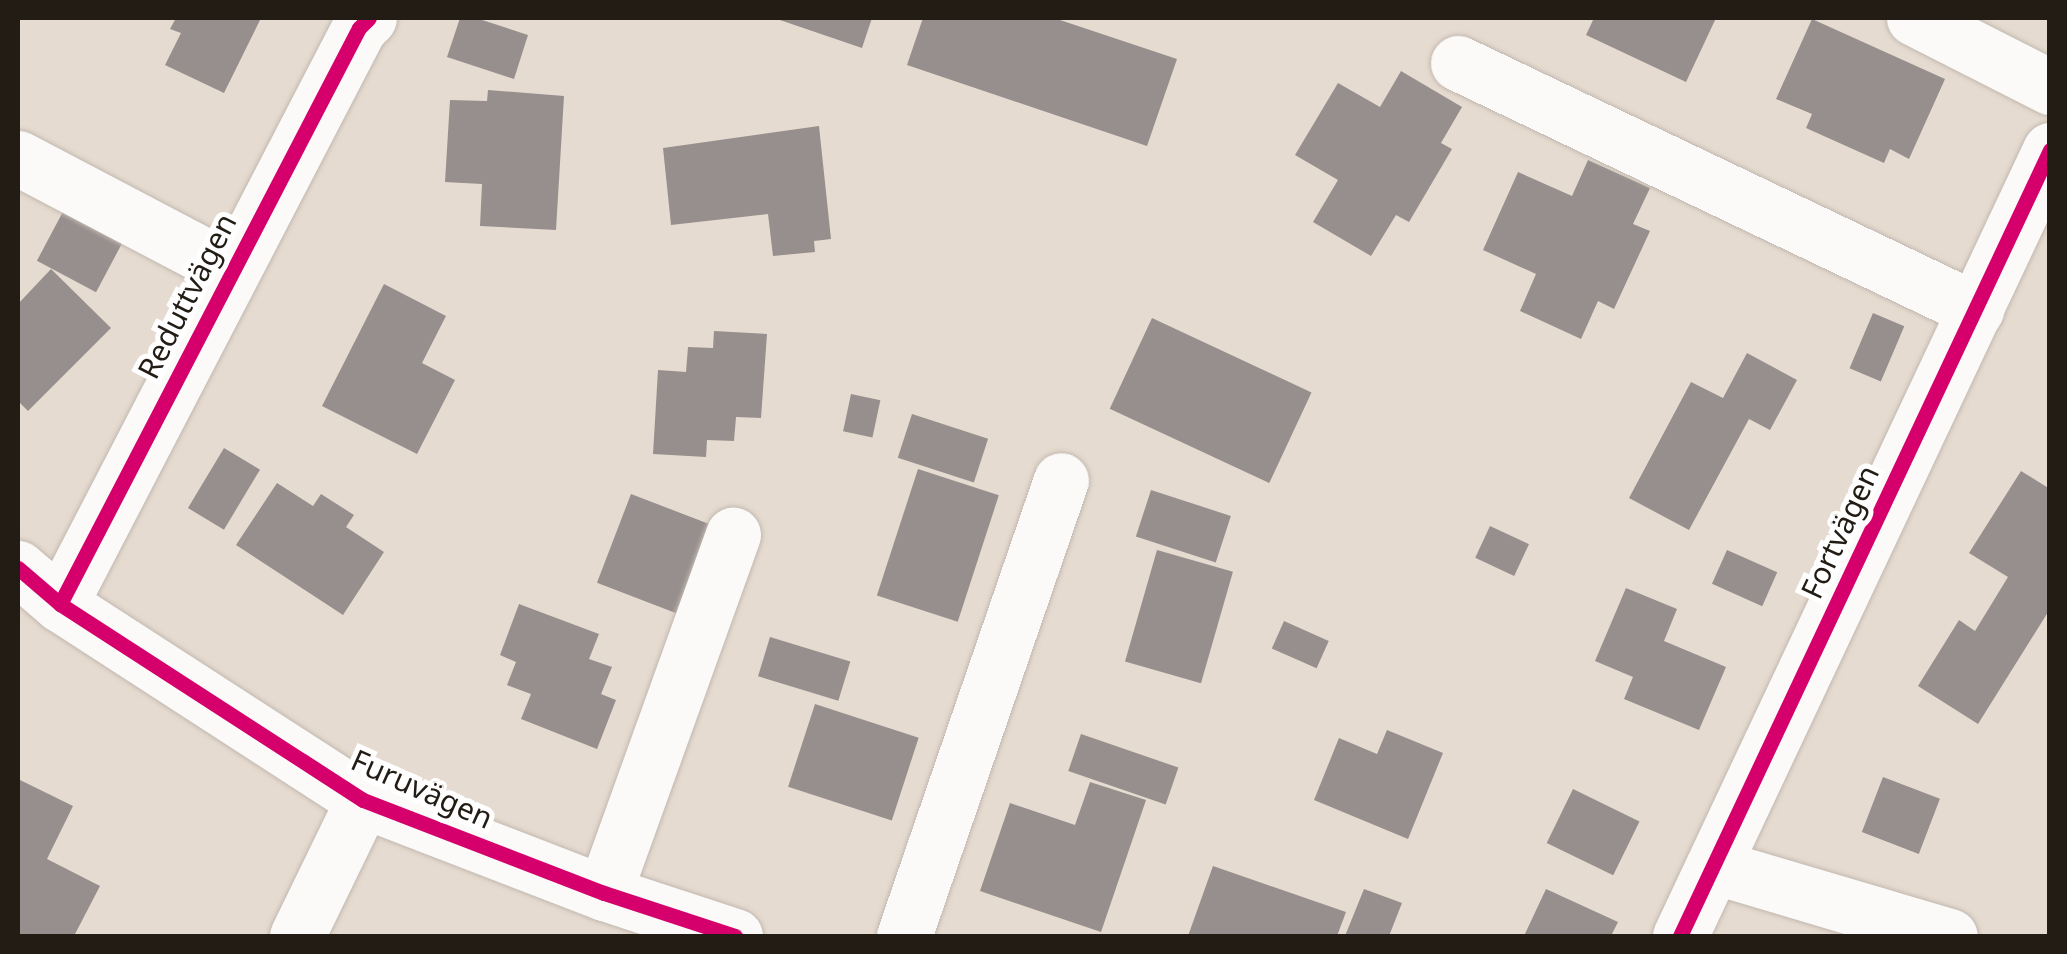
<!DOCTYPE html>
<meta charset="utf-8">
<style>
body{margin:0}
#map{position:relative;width:2067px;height:954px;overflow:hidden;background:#e6dbd0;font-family:"Noto Sans",sans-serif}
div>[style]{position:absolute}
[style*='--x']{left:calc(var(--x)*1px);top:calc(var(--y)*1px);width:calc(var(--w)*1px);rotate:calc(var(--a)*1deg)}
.building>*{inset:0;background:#978f8d;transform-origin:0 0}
.roads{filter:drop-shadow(0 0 2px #c1b8b0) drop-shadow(0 0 2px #c1b8b0)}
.minor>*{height:55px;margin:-27.5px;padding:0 27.5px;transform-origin:27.5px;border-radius:27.5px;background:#fbfaf8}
.cycleway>*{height:15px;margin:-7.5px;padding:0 7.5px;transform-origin:7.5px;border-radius:7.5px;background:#d6006c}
span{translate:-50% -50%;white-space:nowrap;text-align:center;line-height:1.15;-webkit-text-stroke:10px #fff;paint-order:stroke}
.street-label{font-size:30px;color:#221c15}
.frame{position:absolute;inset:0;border:20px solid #221c15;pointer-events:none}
</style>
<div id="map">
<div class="building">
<i style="clip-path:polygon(176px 18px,261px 18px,224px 93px,165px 65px,181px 33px,170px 29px)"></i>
<i style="clip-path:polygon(460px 18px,476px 18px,528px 35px,514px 79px,447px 57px)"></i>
<i style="clip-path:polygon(774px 18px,872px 18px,862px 48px)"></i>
<i style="clip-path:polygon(923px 18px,1054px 18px,1177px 59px,1147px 146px,907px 65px)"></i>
<i style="clip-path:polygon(1594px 18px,1716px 18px,1686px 82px,1586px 35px)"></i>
<i style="clip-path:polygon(1812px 19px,1945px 79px,1909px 159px,1890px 149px,1884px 163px,1806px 128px,1812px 114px,1776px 99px)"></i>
<i style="clip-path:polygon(1401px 71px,1462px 107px,1441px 143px,1452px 149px,1409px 222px,1396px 215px,1371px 256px,1313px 222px,1338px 180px,1295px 155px,1338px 83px,1380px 107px)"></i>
<i style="clip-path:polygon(488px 90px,564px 96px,556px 230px,480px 226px,482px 184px,445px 182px,450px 100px,487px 101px)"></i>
<i style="clip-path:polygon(819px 126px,831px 239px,814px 241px,815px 252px,773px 256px,768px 214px,671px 225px,663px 148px)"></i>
<i style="clip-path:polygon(1588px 160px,1650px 188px,1633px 224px,1650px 231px,1614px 309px,1598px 301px,1581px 339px,1520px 311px,1536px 274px,1483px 250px,1518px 172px,1572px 196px)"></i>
<i style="left:66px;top:206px;width:67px;height:62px;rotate:28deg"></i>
<i style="clip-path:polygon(51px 269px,111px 328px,28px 411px,18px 401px,18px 304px)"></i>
<i style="clip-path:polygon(384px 284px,446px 316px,422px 363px,455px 380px,417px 454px,322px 406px)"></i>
<i style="left:1873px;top:313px;width:34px;height:60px;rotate:23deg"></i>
<i style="left:1152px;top:318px;width:176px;height:100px;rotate:25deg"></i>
<i style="clip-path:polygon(714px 331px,767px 334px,761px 418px,736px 417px,734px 441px,707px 440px,706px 457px,653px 454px,658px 370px,686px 372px,688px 347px,713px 348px)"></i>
<i style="clip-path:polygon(1747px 353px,1797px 380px,1770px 430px,1749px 419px,1689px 530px,1629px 498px,1691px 382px,1723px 398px)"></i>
<i style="left:851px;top:394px;width:30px;height:38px;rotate:12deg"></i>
<i style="left:912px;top:414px;width:80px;height:46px;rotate:18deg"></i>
<i style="left:224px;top:448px;width:42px;height:70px;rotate:31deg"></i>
<i style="left:918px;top:469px;width:85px;height:133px;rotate:18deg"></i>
<i style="clip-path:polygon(2021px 471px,2050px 489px,2050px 609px,1978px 724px,1918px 686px,1959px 620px,1975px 631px,2008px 577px,1969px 553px)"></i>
<i style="clip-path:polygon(277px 483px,313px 506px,321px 494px,354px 515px,346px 527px,384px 552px,343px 615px,236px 545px)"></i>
<i style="left:1151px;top:490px;width:84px;height:49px;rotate:18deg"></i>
<i style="left:631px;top:494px;width:85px;height:95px;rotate:21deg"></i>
<i style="left:1490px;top:526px;width:43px;height:35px;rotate:25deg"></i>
<i style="left:1157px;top:550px;width:79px;height:116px;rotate:16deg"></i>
<i style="left:1727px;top:550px;width:55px;height:37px;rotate:24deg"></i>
<i style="clip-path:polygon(1626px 588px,1677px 609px,1664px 641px,1726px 667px,1699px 730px,1624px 699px,1633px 677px,1595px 661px)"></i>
<i style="clip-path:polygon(519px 604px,599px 634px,589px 659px,612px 667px,601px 694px,616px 700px,597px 749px,521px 719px,531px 694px,507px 685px,516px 662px,500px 655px)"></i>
<i style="left:1284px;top:621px;width:49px;height:30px;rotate:24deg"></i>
<i style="left:770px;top:637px;width:84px;height:41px;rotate:17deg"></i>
<i style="left:815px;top:704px;width:109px;height:87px;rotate:18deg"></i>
<i style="clip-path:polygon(1387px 730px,1443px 753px,1408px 839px,1314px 800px,1339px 738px,1377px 754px)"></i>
<i style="left:1081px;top:734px;width:103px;height:39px;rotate:19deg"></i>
<i style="left:1883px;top:777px;width:61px;height:59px;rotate:21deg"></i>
<i style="clip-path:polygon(18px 779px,73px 806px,47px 859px,100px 886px,74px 936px,18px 936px)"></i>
<i style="clip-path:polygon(1090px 782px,1146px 800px,1101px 932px,980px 891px,1010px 803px,1075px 825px)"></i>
<i style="left:1573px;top:789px;width:74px;height:60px;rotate:26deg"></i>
<i style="clip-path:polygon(1213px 866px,1346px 912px,1337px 936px,1188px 936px)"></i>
<i style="clip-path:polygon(1364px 889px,1402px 903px,1389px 936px,1345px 936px)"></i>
<i style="clip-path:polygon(1546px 889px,1618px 922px,1611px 936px,1524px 936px)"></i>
</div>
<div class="roads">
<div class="minor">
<i style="--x:1914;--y:18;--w:153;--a:26.9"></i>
<i style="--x:1458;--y:63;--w:574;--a:25.49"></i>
<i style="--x:18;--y:158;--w:241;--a:27.7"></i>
<i style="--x:18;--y:568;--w:55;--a:40.6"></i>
<i style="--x:60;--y:604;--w:361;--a:32.9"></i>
<i style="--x:363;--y:800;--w:258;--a:21.1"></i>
<i style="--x:604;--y:893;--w:138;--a:18.2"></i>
<i style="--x:60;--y:604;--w:649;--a:-62.57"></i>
<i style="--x:359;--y:28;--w:14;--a:-45"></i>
<i style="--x:1713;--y:866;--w:247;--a:16.5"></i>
<i style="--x:604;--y:893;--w:381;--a:-70.2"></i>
<i style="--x:297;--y:936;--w:151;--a:-64.1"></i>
<i style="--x:904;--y:936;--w:482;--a:-71"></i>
<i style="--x:1680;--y:936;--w:869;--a:-64.79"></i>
</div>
</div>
<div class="cycleway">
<i style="--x:18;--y:568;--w:55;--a:40.6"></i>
<i style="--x:60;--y:604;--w:361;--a:32.9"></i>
<i style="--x:363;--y:800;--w:258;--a:21.1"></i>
<i style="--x:604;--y:893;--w:138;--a:18.2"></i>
<i style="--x:60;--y:604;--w:649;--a:-62.57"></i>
<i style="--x:359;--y:28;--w:14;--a:-45"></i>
<i style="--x:1680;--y:936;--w:869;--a:-64.79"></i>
</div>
<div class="street-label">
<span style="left:187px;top:296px;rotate:-63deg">Reduttvägen</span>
<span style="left:1840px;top:532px;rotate:-65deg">Fortvägen</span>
<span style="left:422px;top:789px;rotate:24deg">Furuvägen</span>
</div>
<div class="frame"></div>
</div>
